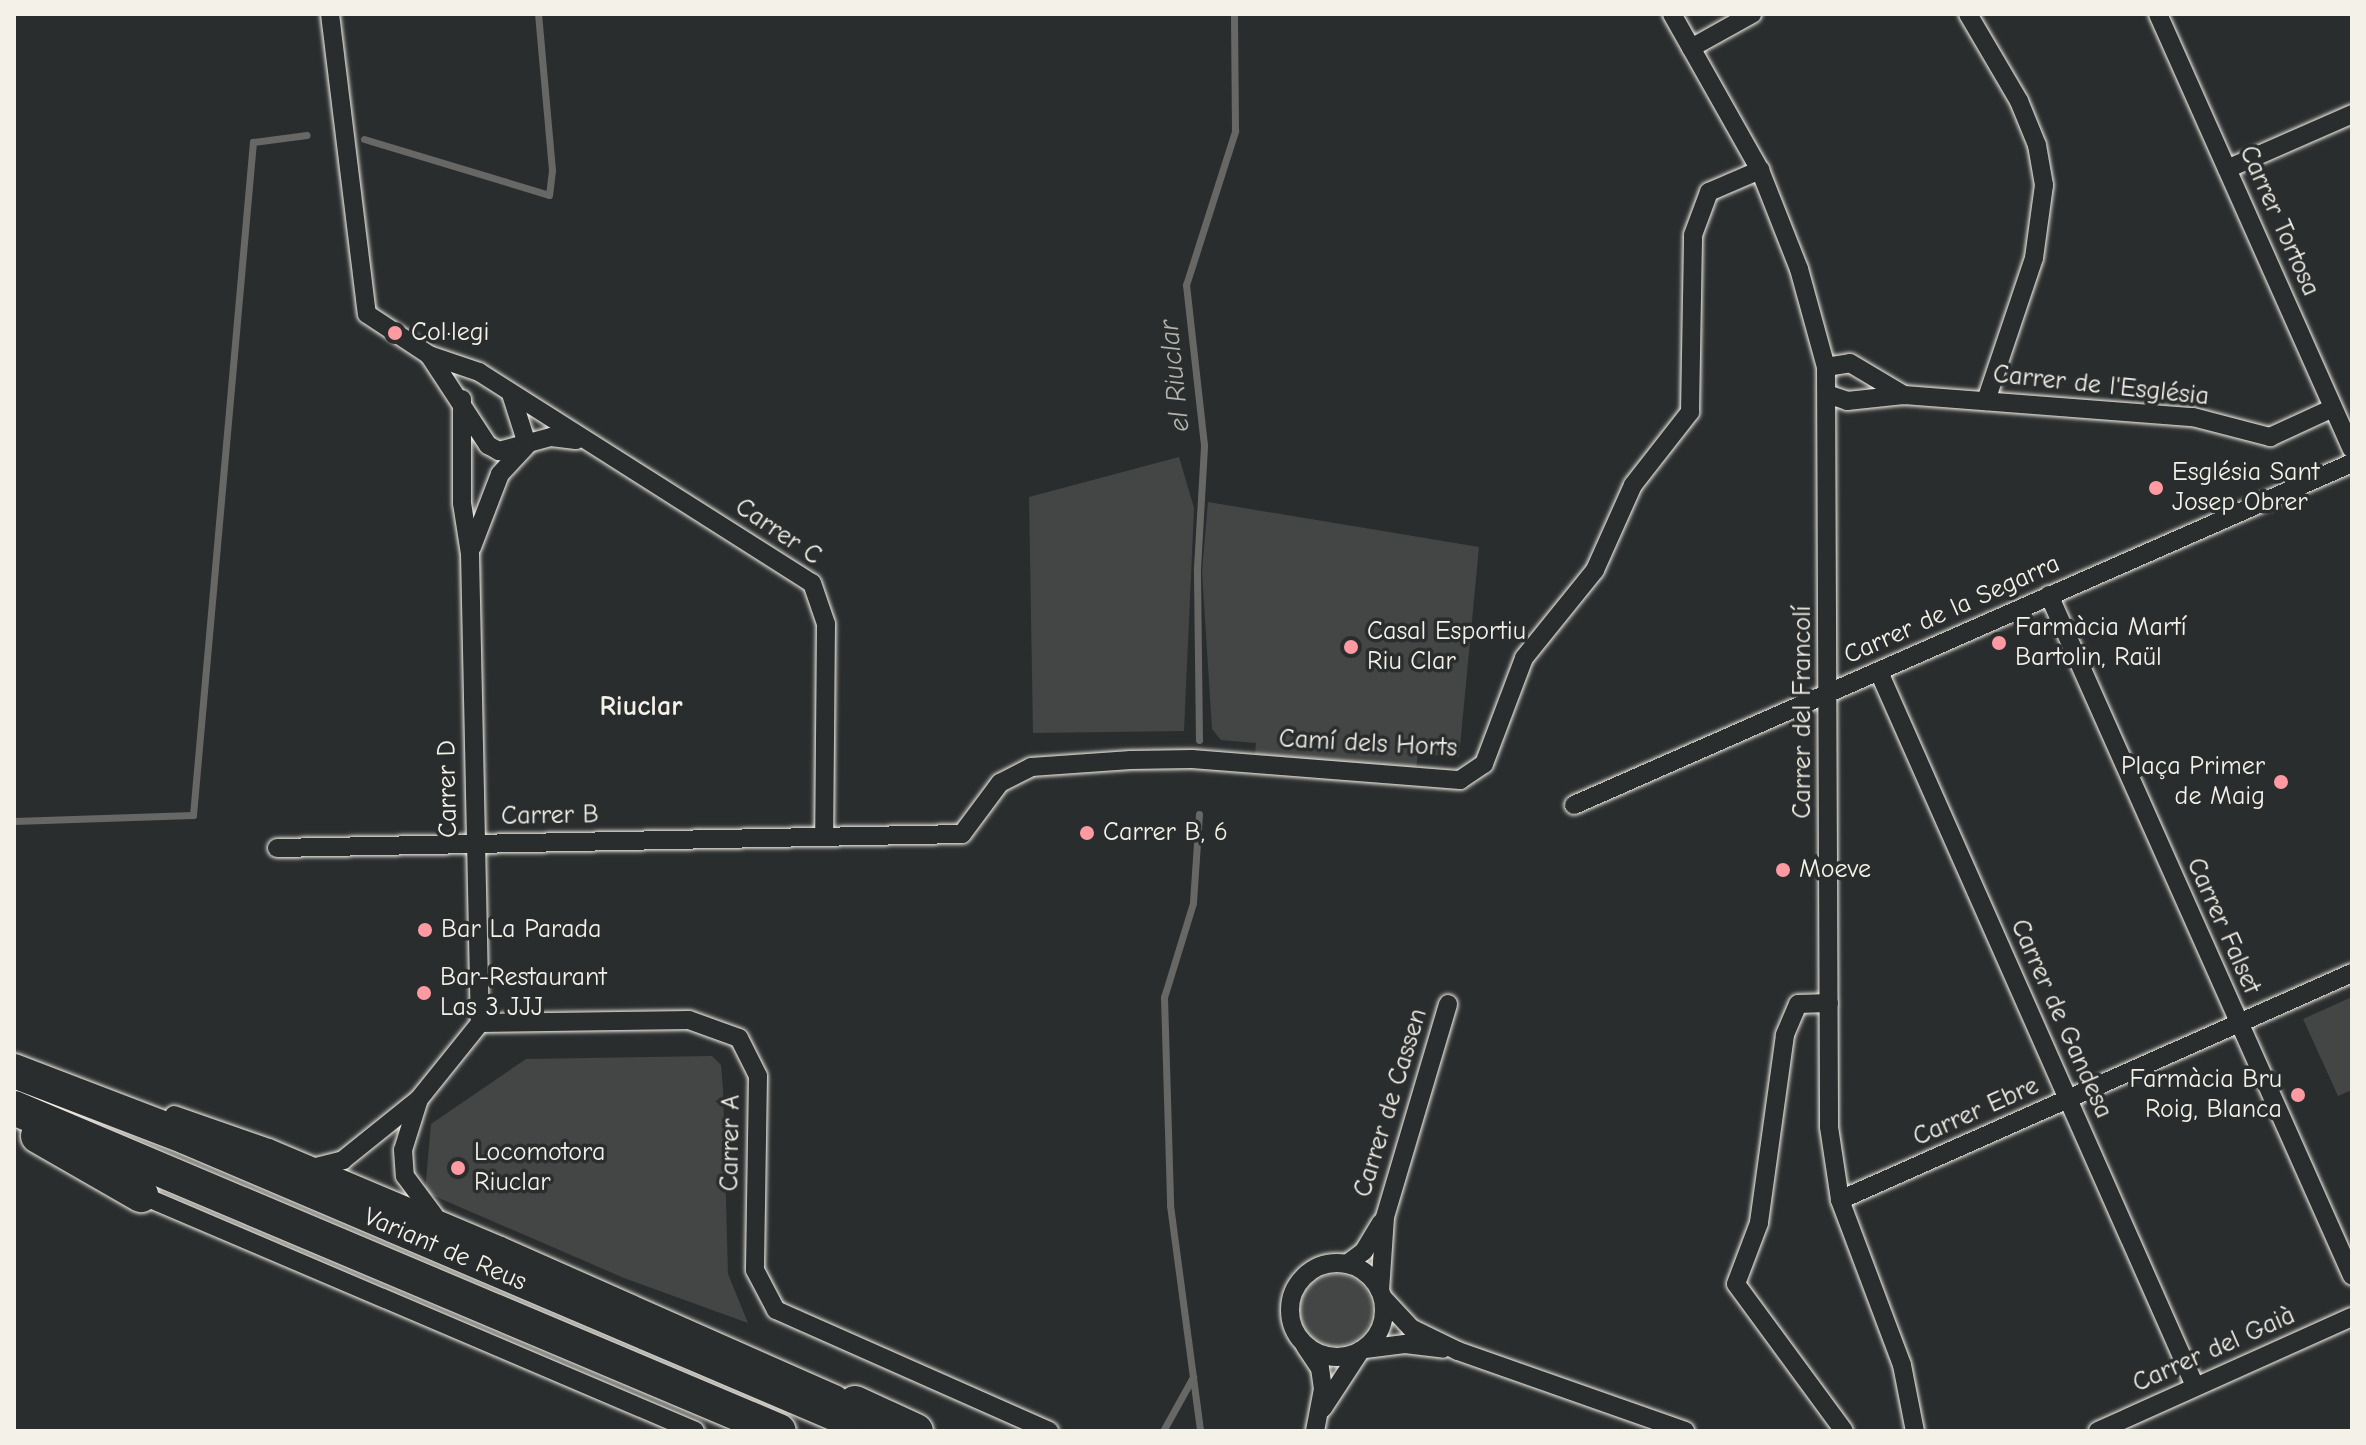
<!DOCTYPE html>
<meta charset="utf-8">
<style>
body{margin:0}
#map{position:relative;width:2366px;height:1445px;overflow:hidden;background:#2a2d2e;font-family:"Comic Neue",sans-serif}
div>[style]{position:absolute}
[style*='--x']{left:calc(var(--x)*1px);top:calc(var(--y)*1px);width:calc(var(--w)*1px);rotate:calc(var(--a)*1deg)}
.green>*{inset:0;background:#444645}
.round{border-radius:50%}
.stream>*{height:7px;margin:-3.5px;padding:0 3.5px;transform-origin:3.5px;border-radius:3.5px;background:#676866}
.roads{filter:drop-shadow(0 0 2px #f4f1e8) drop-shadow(0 0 2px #f4f1e8)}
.street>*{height:18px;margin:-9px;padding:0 9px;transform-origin:9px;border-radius:9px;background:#2a2d2e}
.street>.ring{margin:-9px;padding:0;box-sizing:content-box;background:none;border:18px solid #2a2d2e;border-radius:50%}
.highway>*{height:34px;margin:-17px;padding:0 17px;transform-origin:17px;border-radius:17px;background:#2a2d2e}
.dots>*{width:22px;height:22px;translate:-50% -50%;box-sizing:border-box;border:4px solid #2a2d2e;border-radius:50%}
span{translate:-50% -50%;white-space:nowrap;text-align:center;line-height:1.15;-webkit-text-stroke:7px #2a2d2e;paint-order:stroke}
.street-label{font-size:26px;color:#f4f1e8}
.poi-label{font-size:26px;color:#f4f1e8}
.left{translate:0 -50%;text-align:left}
.right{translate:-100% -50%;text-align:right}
.water-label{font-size:28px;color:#b5b3ae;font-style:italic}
.neighbourhood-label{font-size:28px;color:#f4f1e8;font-weight:700}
.frame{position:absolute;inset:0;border:16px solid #f4f1e8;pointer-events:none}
</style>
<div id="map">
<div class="green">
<i style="clip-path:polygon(1179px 457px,1194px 508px,1184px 731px,1033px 733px,1029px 497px)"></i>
<i style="clip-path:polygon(1208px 502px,1479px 547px,1459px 757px,1418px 754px,1416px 769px,1255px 754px,1256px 743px,1221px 740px,1212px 729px,1202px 571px)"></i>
<i style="clip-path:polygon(2352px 997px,2352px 1090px,2338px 1096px,2303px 1019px)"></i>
<i style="clip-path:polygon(712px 1056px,721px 1065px,723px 1089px,728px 1274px,748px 1323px,624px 1278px,425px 1192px,431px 1124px,526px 1059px)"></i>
<i class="round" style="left:1300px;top:1274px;width:72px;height:72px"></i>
</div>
<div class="stream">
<i style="--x:364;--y:139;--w:193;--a:16.8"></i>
<i style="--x:549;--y:195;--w:25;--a:-83"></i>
<i style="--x:552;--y:170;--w:157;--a:-95.1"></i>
<i style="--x:1199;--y:740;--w:172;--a:-90.7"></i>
<i style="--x:1197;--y:568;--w:123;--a:-86.7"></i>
<i style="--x:1204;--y:445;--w:161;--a:-96.4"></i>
<i style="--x:1186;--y:285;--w:162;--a:-72.3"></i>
<i style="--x:1235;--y:131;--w:117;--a:-90.5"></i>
<i style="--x:1199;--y:814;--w:89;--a:93.9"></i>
<i style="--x:1193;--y:903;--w:98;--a:107.1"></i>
<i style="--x:1164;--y:997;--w:208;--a:88.3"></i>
<i style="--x:1170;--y:1205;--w:228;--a:82.4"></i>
<i style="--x:14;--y:821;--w:179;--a:-1.9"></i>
<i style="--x:193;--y:815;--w:676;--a:-84.91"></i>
<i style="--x:253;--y:142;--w:54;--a:-7.4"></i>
<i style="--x:1163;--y:1431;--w:62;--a:-60.9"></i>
</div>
<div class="roads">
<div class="street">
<i style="--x:330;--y:14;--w:302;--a:83"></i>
<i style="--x:367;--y:314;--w:74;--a:33.5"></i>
<i style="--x:429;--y:355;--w:53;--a:18.8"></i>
<i style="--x:479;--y:372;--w:394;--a:32.4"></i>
<i style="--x:812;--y:583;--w:43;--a:71.1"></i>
<i style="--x:826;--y:624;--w:213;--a:90.5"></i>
<i style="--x:1672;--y:14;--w:179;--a:60.6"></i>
<i style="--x:1760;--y:170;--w:106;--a:68.5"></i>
<i style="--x:1799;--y:269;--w:102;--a:74.6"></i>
<i style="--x:1826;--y:367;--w:760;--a:89.77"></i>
<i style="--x:1829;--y:1127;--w:74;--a:81.4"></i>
<i style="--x:1840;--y:1200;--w:176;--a:69.4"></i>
<i style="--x:1902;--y:1365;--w:67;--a:78.9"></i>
<i style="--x:1968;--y:14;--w:101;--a:59.6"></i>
<i style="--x:2019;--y:101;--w:48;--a:67.8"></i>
<i style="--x:2037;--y:145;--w:41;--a:80.1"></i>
<i style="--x:2044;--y:185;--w:74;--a:97.8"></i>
<i style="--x:2034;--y:258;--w:151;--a:108.6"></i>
<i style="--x:2158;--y:14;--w:476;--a:66"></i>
<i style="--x:1691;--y:48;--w:70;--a:-29.1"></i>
<i style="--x:2227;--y:169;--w:137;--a:-23.7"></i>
<i style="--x:429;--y:355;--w:108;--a:56.8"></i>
<i style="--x:488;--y:445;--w:13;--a:29"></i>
<i style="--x:499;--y:451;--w:54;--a:-15.1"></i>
<i style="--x:551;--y:437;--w:25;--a:7"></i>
<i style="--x:1826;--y:367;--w:24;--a:-9"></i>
<i style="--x:1850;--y:363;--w:63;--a:30.7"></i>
<i style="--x:511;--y:394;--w:52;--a:72.3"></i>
<i style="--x:1830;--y:395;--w:18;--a:19"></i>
<i style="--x:1847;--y:401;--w:57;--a:-6"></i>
<i style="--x:1904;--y:395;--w:290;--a:4.4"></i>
<i style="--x:2193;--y:417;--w:80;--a:14.6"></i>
<i style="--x:2270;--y:437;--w:69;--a:-24.7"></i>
<i style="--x:462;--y:399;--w:104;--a:90"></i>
<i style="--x:462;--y:503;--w:52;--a:81.1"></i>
<i style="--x:470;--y:554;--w:469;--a:88.8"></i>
<i style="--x:472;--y:547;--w:78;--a:-69"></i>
<i style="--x:500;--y:474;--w:40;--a:-47"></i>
<i style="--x:2049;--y:595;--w:745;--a:66.01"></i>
<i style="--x:1879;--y:672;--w:781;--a:66.13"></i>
<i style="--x:1574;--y:805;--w:850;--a:-23.73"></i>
<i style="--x:277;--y:848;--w:685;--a:-1.17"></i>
<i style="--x:962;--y:834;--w:64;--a:-53.3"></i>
<i style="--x:1000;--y:783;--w:35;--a:-27"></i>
<i style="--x:1031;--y:767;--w:100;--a:-4"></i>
<i style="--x:1131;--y:760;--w:61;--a:-0.9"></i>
<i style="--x:1192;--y:759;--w:269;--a:4.5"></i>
<i style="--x:1460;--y:780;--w:29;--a:-34"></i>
<i style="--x:1484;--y:764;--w:113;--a:-69.3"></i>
<i style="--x:1524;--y:658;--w:113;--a:-51.1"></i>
<i style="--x:1595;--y:570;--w:93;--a:-65.9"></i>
<i style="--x:1633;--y:485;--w:93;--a:-52"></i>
<i style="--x:1690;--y:412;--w:177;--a:-89"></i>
<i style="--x:1693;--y:235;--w:46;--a:-69.6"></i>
<i style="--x:1709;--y:192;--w:56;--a:-23.3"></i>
<i style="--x:1829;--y:1003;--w:31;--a:178"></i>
<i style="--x:1798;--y:1004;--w:34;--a:113"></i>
<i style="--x:1785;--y:1035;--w:190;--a:97.9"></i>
<i style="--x:1759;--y:1223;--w:65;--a:110.7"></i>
<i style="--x:1736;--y:1284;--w:182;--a:53.7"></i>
<i style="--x:480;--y:1023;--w:209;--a:-0.8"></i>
<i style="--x:689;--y:1020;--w:53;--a:19.8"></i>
<i style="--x:739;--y:1038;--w:42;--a:63.4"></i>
<i style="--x:758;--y:1076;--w:194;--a:90.9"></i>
<i style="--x:755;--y:1270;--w:45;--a:62.3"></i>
<i style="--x:776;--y:1310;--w:299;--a:23.9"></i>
<i style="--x:419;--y:1099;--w:53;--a:107.4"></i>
<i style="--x:403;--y:1150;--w:26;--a:86"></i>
<i style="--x:405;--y:1176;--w:49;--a:53.4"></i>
<i style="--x:174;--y:1115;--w:101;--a:19.2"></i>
<i style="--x:269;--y:1148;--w:252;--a:22.9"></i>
<i style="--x:501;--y:1246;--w:368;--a:23.9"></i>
<i style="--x:312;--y:1168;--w:32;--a:-14"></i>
<i style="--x:343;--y:1160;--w:97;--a:-38.8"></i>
<i style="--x:419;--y:1099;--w:97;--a:-51.2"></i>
<i style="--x:141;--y:1195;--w:602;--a:23.07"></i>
<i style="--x:1840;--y:1200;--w:560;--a:-23.91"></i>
<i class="ring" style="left:1290px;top:1263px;width:76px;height:76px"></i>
<i style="--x:1347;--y:1264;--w:21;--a:-37"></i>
<i style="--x:1364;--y:1251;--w:33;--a:-59"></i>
<i style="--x:1380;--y:1291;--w:74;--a:-86.1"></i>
<i style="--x:1385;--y:1217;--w:222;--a:-73.5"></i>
<i style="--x:1383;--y:1298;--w:41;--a:47"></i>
<i style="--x:1411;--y:1328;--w:52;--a:26.1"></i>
<i style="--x:1458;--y:1351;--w:241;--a:19.4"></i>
<i style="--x:1305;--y:1346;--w:27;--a:56"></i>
<i style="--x:1320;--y:1368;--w:21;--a:82"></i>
<i style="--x:1323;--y:1389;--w:43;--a:100.8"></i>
<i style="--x:1365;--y:1349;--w:40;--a:-7.1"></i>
<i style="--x:1405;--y:1344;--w:38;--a:7"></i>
<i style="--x:1323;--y:1408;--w:69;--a:-56.8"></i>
<i style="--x:2098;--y:1431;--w:278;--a:-24.2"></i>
</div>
<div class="highway">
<i style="--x:14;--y:1071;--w:184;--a:21"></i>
<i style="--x:186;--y:1137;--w:750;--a:23.08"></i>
<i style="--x:14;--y:1108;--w:830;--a:22.89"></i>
<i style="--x:38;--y:1136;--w:119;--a:29.8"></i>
<i style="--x:855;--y:1403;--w:67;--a:24.7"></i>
</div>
</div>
<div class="dots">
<i style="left:395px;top:333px;background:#ff9aa2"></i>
<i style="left:2156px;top:488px;background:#ff9aa2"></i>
<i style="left:1999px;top:643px;background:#ff9aa2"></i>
<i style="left:1351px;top:647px;background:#ff9aa2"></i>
<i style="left:2281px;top:782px;background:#ff9aa2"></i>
<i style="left:1087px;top:833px;background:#ff9aa2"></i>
<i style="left:1783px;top:870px;background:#ff9aa2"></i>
<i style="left:425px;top:930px;background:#ff9aa2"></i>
<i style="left:424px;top:993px;background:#ff9aa2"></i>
<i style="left:2298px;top:1095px;background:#ff9aa2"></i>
<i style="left:458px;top:1168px;background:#ff9aa2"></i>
</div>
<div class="street-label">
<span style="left:2279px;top:221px;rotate:66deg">Carrer Tortosa</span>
<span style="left:2101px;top:386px;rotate:6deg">Carrer de l'Església</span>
<span style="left:778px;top:532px;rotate:34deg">Carrer C</span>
<span style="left:1952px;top:610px;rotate:-24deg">Carrer de la Segarra</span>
<span style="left:1803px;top:712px;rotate:-90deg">Carrer del Francolí</span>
<span style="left:1368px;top:744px;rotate:3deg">Camí dels Horts</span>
<span style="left:448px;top:789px;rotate:-91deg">Carrer D</span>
<span style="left:550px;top:816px;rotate:-1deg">Carrer B</span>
<span style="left:2223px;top:926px;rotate:66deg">Carrer Falset</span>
<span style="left:2061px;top:1019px;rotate:66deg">Carrer de Gandesa</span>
<span style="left:1391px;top:1103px;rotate:-73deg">Carrer de Cassen</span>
<span style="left:1976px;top:1112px;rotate:-24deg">Carrer Ebre</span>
<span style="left:731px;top:1143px;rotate:-89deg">Carrer A</span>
<span style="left:445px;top:1250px;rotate:23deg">Variant de Reus</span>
<span style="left:2214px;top:1350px;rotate:-24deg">Carrer del Gaià</span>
</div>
<div class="poi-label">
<span class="left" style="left:411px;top:333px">Col·legi</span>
<span class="left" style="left:2172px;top:488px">Església Sant<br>Josep Obrer</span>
<span class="left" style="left:2015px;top:643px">Farmàcia Martí<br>Bartolin, Raül</span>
<span class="left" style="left:1367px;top:647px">Casal Esportiu<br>Riu Clar</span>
<span class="right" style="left:2265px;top:782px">Plaça Primer<br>de Maig</span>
<span class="left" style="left:1103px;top:833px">Carrer B, 6</span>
<span class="left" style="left:1799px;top:870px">Moeve</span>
<span class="left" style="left:441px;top:930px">Bar La Parada</span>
<span class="left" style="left:440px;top:993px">Bar-Restaurant<br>Las 3 JJJ</span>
<span class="right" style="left:2282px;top:1095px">Farmàcia Bru<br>Roig, Blanca</span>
<span class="left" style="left:474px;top:1168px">Locomotora<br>Riuclar</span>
</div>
<div class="water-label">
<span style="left:1174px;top:376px;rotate:-96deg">el Riuclar</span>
</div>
<div class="neighbourhood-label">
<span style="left:641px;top:706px">Riuclar</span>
</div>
<div class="frame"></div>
</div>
